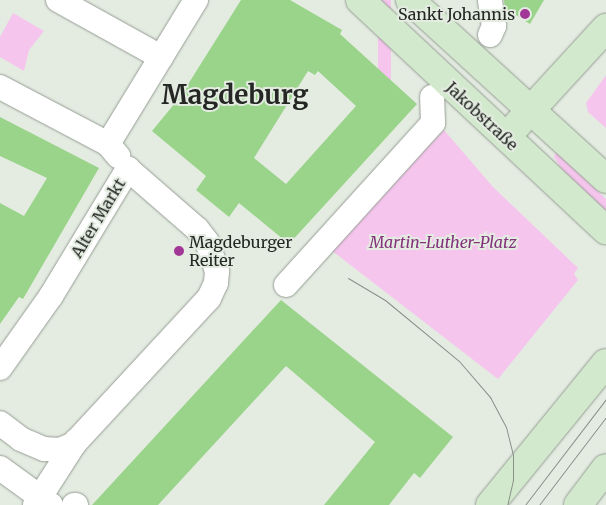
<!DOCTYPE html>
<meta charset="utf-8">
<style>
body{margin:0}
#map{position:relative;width:606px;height:505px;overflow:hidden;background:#e4ece2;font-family:Merriweather,serif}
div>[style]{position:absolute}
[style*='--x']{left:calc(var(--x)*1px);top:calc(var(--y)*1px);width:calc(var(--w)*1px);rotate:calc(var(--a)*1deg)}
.green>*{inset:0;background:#f5c5ed;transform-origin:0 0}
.building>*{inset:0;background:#9ad38a}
.roads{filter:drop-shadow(0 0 1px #969d94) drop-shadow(0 0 1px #969d94)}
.street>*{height:24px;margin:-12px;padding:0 12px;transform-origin:12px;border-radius:12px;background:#fff}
.secondary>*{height:28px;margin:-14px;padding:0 14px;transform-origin:14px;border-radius:14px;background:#d3e9cd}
.tram>*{height:1px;margin:-0.5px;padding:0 0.5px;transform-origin:0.5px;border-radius:0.5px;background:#8a9089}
.dots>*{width:14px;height:14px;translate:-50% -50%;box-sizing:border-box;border:2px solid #e4ece2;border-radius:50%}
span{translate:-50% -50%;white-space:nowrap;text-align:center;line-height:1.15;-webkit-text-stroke:4px #e4ece2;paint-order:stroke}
.poi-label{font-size:16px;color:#242723}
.right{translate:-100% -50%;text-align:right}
.left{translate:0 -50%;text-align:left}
.street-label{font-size:16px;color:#242723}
.park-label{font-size:16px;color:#84327b;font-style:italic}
.town-label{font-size:26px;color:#242723;font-weight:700}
</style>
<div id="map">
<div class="green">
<i style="left:378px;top:0;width:13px;height:93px"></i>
<i style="clip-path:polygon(13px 13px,44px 31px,29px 50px,24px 71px,0 57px,0 37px)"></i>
<i style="clip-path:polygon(606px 75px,606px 128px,588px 112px,586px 103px)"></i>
<i style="clip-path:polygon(444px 130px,493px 187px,578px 268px,574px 274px,578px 280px,498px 379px,331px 250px)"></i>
<i style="clip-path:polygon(556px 152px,606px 199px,606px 212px,565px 174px,554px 157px)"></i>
</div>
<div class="building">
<i style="clip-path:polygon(evenodd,241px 0,290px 0,342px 30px,340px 34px,417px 104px,289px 244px,239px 203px,229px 217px,196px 190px,206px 176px,152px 131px,180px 97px,241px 0,308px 71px,315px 75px,318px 71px,356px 106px,286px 184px,254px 158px,308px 71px)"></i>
<i style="clip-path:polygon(504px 0,544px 0,530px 24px,505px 8px)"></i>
<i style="clip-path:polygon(0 117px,99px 168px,23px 299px,19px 297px,0 324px,0 203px,24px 216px,47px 178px,0 156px)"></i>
<i style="clip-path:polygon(281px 300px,453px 437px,420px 478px,414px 473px,389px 505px,324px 505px,375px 442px,286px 366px,158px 505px,92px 505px)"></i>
</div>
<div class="roads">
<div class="street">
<i style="--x:58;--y:0;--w:118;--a:29"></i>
<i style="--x:490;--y:35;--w:10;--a:-66"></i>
<i style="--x:494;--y:26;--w:26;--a:-99"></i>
<i style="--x:0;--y:87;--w:122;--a:27.8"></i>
<i style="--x:108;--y:144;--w:16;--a:50"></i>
<i style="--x:108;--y:144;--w:169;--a:-58.6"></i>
<i style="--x:286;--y:285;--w:219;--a:-47.8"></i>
<i style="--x:433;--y:123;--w:26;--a:-92"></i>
<i style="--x:0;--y:368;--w:88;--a:-54.7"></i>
<i style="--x:51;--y:296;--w:149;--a:-58.8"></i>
<i style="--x:128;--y:169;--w:91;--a:41"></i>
<i style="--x:197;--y:229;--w:16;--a:52"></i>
<i style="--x:207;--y:242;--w:31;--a:71"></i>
<i style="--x:217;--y:271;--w:12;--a:95"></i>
<i style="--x:216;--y:283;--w:17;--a:115"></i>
<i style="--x:209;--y:298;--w:199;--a:132.8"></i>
<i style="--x:74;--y:444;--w:15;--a:157"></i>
<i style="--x:60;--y:450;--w:16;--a:-176"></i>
<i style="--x:44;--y:449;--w:25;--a:-157"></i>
<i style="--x:21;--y:439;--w:26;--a:-143"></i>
<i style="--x:0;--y:468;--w:63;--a:36"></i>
<i style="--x:35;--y:505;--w:76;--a:-57.4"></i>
<i style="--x:74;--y:505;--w:2;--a:0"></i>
</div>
<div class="secondary">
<i style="--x:360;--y:0;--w:337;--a:43.1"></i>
<i style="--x:410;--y:0;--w:265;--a:42.4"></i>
<i style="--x:517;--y:125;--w:132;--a:-47.5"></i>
<i style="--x:490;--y:505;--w:183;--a:-50.8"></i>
<i style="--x:578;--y:505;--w:46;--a:-52.9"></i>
</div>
</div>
<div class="tram">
<i style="--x:348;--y:278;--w:43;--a:30.7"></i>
<i style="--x:385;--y:300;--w:96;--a:39.5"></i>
<i style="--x:459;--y:361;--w:48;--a:49.3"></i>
<i style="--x:490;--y:397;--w:34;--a:62"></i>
<i style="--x:506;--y:427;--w:29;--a:76"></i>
<i style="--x:513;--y:455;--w:25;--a:90"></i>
<i style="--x:513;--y:480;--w:26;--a:103"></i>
<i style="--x:525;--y:505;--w:133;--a:-52.6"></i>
<i style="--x:539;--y:505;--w:111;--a:-52.7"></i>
</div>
<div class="dots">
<i style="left:525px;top:14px;background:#a13696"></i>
<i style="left:179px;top:251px;background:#a13696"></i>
</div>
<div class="poi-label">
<span class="right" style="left:515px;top:14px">Sankt Johannis</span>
<span class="left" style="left:189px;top:251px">Magdeburger<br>Reiter</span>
</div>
<div class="street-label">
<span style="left:482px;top:116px;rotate:43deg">Jakobstraße</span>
<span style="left:98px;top:218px;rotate:-59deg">Alter Markt</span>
</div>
<div class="park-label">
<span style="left:443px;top:242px">Martin-Luther-Platz</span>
</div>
<div class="town-label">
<span style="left:235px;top:95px">Magdeburg</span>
</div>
</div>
